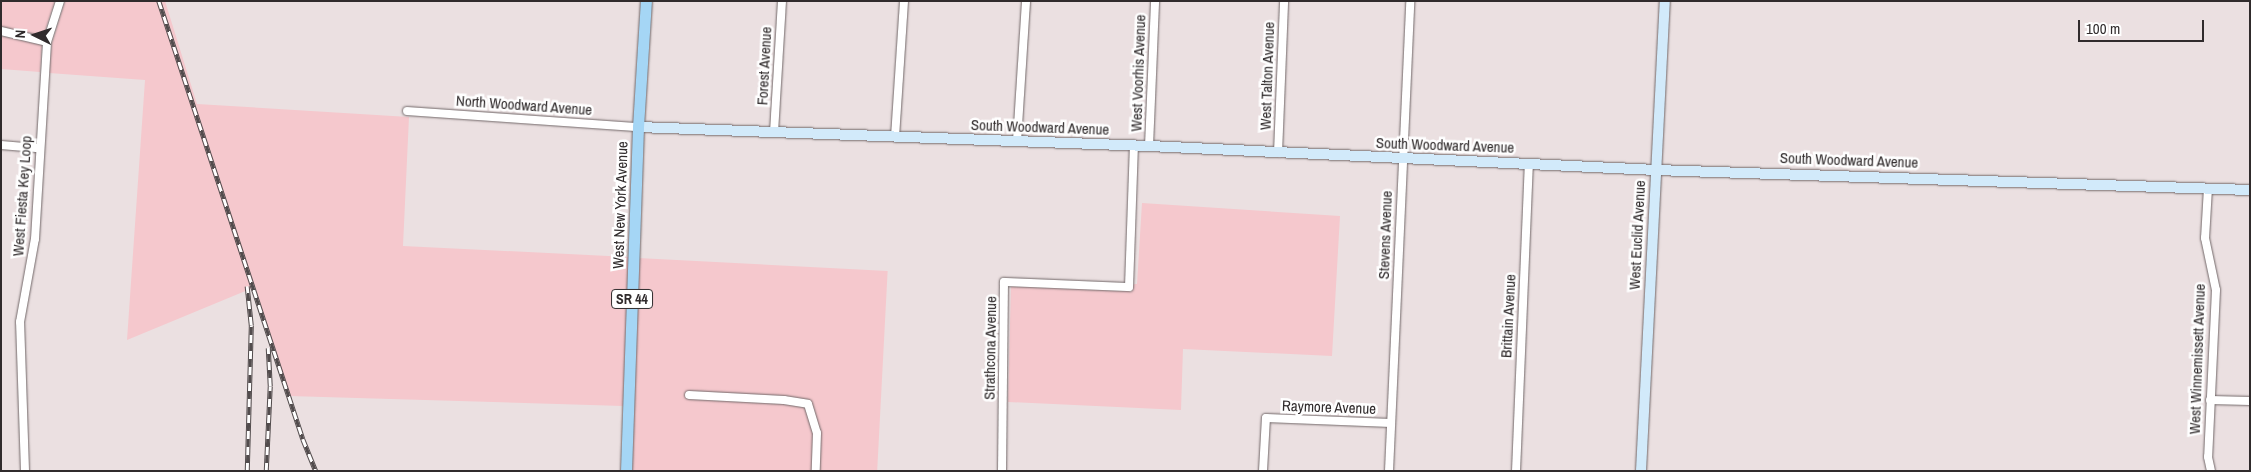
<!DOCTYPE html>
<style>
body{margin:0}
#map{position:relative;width:2251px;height:472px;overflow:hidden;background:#ebe0e1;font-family:"Archivo Narrow",sans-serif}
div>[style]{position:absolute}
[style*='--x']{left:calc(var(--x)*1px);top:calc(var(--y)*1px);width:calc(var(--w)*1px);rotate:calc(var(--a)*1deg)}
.green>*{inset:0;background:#f5c8cd;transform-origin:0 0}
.roads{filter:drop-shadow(0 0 1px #726869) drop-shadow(0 0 1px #726869)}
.street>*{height:8px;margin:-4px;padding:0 4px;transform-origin:4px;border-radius:4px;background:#fff}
.secondary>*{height:10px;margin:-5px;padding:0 5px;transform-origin:5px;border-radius:5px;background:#d2eafa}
.primary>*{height:11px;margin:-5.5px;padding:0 5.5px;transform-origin:5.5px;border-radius:5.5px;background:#a5d6f5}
.rail>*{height:4.5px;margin-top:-2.25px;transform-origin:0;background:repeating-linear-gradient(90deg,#fff 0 8px,#524c4d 0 16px);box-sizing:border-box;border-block:1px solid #524c4d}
span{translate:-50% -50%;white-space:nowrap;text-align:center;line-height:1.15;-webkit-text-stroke:5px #fff;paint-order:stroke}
.shield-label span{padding:1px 4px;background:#fff;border:1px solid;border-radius:4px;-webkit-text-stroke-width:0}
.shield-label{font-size:14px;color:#302b2c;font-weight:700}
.street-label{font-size:15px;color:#302b2c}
.frame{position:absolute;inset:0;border:2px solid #302b2c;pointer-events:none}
.north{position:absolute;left:10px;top:10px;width:50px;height:50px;-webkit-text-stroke:4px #fff;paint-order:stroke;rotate:274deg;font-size:14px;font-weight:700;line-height:20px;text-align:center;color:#302b2c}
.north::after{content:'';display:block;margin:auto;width:18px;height:22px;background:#302b2c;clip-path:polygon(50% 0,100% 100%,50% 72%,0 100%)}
.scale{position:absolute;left:2078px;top:20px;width:126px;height:22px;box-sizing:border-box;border:2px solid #302b2c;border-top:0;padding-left:6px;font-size:15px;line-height:18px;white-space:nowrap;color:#302b2c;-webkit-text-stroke:4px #fff;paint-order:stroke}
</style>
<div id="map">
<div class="green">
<i style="clip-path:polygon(1px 1px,55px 1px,43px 37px,1px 27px)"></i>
<i style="clip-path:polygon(65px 1px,165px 1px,197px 104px,409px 117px,403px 246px,629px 257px,623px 406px,289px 396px,255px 287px,127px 340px,145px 80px,49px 73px,52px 43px)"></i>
<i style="clip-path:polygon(1px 36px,42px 45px,40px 72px,1px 69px)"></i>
<i style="clip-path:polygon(1142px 203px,1340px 216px,1332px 356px,1183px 349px,1181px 410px,1008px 402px,1011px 286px,1129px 291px,1134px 284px,1137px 284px)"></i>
<i style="left:638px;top:258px;width:250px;height:213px;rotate:3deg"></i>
</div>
<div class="roads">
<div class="street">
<i style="--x:1;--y:31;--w:47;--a:13.4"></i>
<i style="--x:407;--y:111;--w:232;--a:4"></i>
<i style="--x:774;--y:132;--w:131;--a:-86.5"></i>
<i style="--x:895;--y:137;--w:136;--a:-86.2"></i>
<i style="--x:1017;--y:141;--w:140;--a:-86.3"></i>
<i style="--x:1;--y:145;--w:38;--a:5"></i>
<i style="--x:1149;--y:146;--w:145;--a:-87.6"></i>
<i style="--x:1278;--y:153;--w:152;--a:-87.7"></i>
<i style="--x:2208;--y:188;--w:50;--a:93.4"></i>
<i style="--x:2205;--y:238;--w:53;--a:78.1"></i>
<i style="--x:2216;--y:290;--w:167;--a:92.7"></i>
<i style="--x:2208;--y:457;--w:14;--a:78"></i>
<i style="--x:689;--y:395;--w:95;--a:3"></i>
<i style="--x:784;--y:400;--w:24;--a:9"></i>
<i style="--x:808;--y:404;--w:30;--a:73"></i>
<i style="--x:817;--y:433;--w:38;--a:92"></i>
<i style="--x:2210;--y:400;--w:40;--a:1.4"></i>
<i style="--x:25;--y:471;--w:149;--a:-91.9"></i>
<i style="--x:20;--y:322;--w:84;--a:-79.8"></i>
<i style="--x:35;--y:239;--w:197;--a:-86.5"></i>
<i style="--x:47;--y:42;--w:43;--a:-72.4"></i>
<i style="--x:1002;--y:471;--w:189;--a:-89.4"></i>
<i style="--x:1004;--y:282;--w:125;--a:2.3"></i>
<i style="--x:1129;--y:287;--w:141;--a:-88"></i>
<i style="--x:1263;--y:471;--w:53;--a:-86.8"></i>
<i style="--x:1266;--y:418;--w:125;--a:2.3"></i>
<i style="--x:1389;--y:471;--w:470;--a:-87.4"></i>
<i style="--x:1516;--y:471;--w:308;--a:-87.6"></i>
</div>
<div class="secondary">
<i style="--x:638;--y:127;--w:511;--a:2.13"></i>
<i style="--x:1149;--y:146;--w:508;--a:2.71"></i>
<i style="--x:1656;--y:170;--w:594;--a:1.93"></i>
<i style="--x:1641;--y:471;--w:471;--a:-87.1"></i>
</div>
<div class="primary">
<i style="--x:626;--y:471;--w:344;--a:-88"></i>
<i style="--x:638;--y:127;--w:126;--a:-86.4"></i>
</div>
</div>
<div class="rail">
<i style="--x:159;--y:1;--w:461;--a:71.8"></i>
<i style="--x:303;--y:439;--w:35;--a:68"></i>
<i style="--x:247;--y:471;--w:146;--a:-88.4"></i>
<i style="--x:251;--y:325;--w:39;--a:-96"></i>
<i style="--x:266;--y:471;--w:85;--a:-87.3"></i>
<i style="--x:270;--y:386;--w:38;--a:-93"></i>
</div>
<div class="shield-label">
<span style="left:632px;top:299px">SR 44</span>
</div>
<div class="street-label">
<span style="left:764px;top:66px;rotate:-87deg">Forest Avenue</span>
<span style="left:1138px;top:73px;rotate:-88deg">West Voorhis Avenue</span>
<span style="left:1267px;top:76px;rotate:-88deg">West Talton Avenue</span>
<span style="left:524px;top:105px;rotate:4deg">North Woodward Avenue</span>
<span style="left:1040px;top:127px;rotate:2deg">South Woodward Avenue</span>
<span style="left:1445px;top:145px;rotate:2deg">South Woodward Avenue</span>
<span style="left:1849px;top:160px;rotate:2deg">South Woodward Avenue</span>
<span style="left:22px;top:196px;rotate:-86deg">West Fiesta Key Loop</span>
<span style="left:620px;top:205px;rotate:-88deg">West New York Avenue</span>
<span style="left:1385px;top:235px;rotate:-88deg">Stevens Avenue</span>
<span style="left:1637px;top:235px;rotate:-87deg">West Euclid Avenue</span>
<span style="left:1508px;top:316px;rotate:-87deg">Brittain Avenue</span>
<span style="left:990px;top:348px;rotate:-89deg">Strathcona Avenue</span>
<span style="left:2197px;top:359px;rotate:-88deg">West Winnemissett Avenue</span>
<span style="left:1329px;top:407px;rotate:2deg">Raymore Avenue</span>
</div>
<div class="frame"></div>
<div class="north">N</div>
<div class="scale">100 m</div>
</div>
